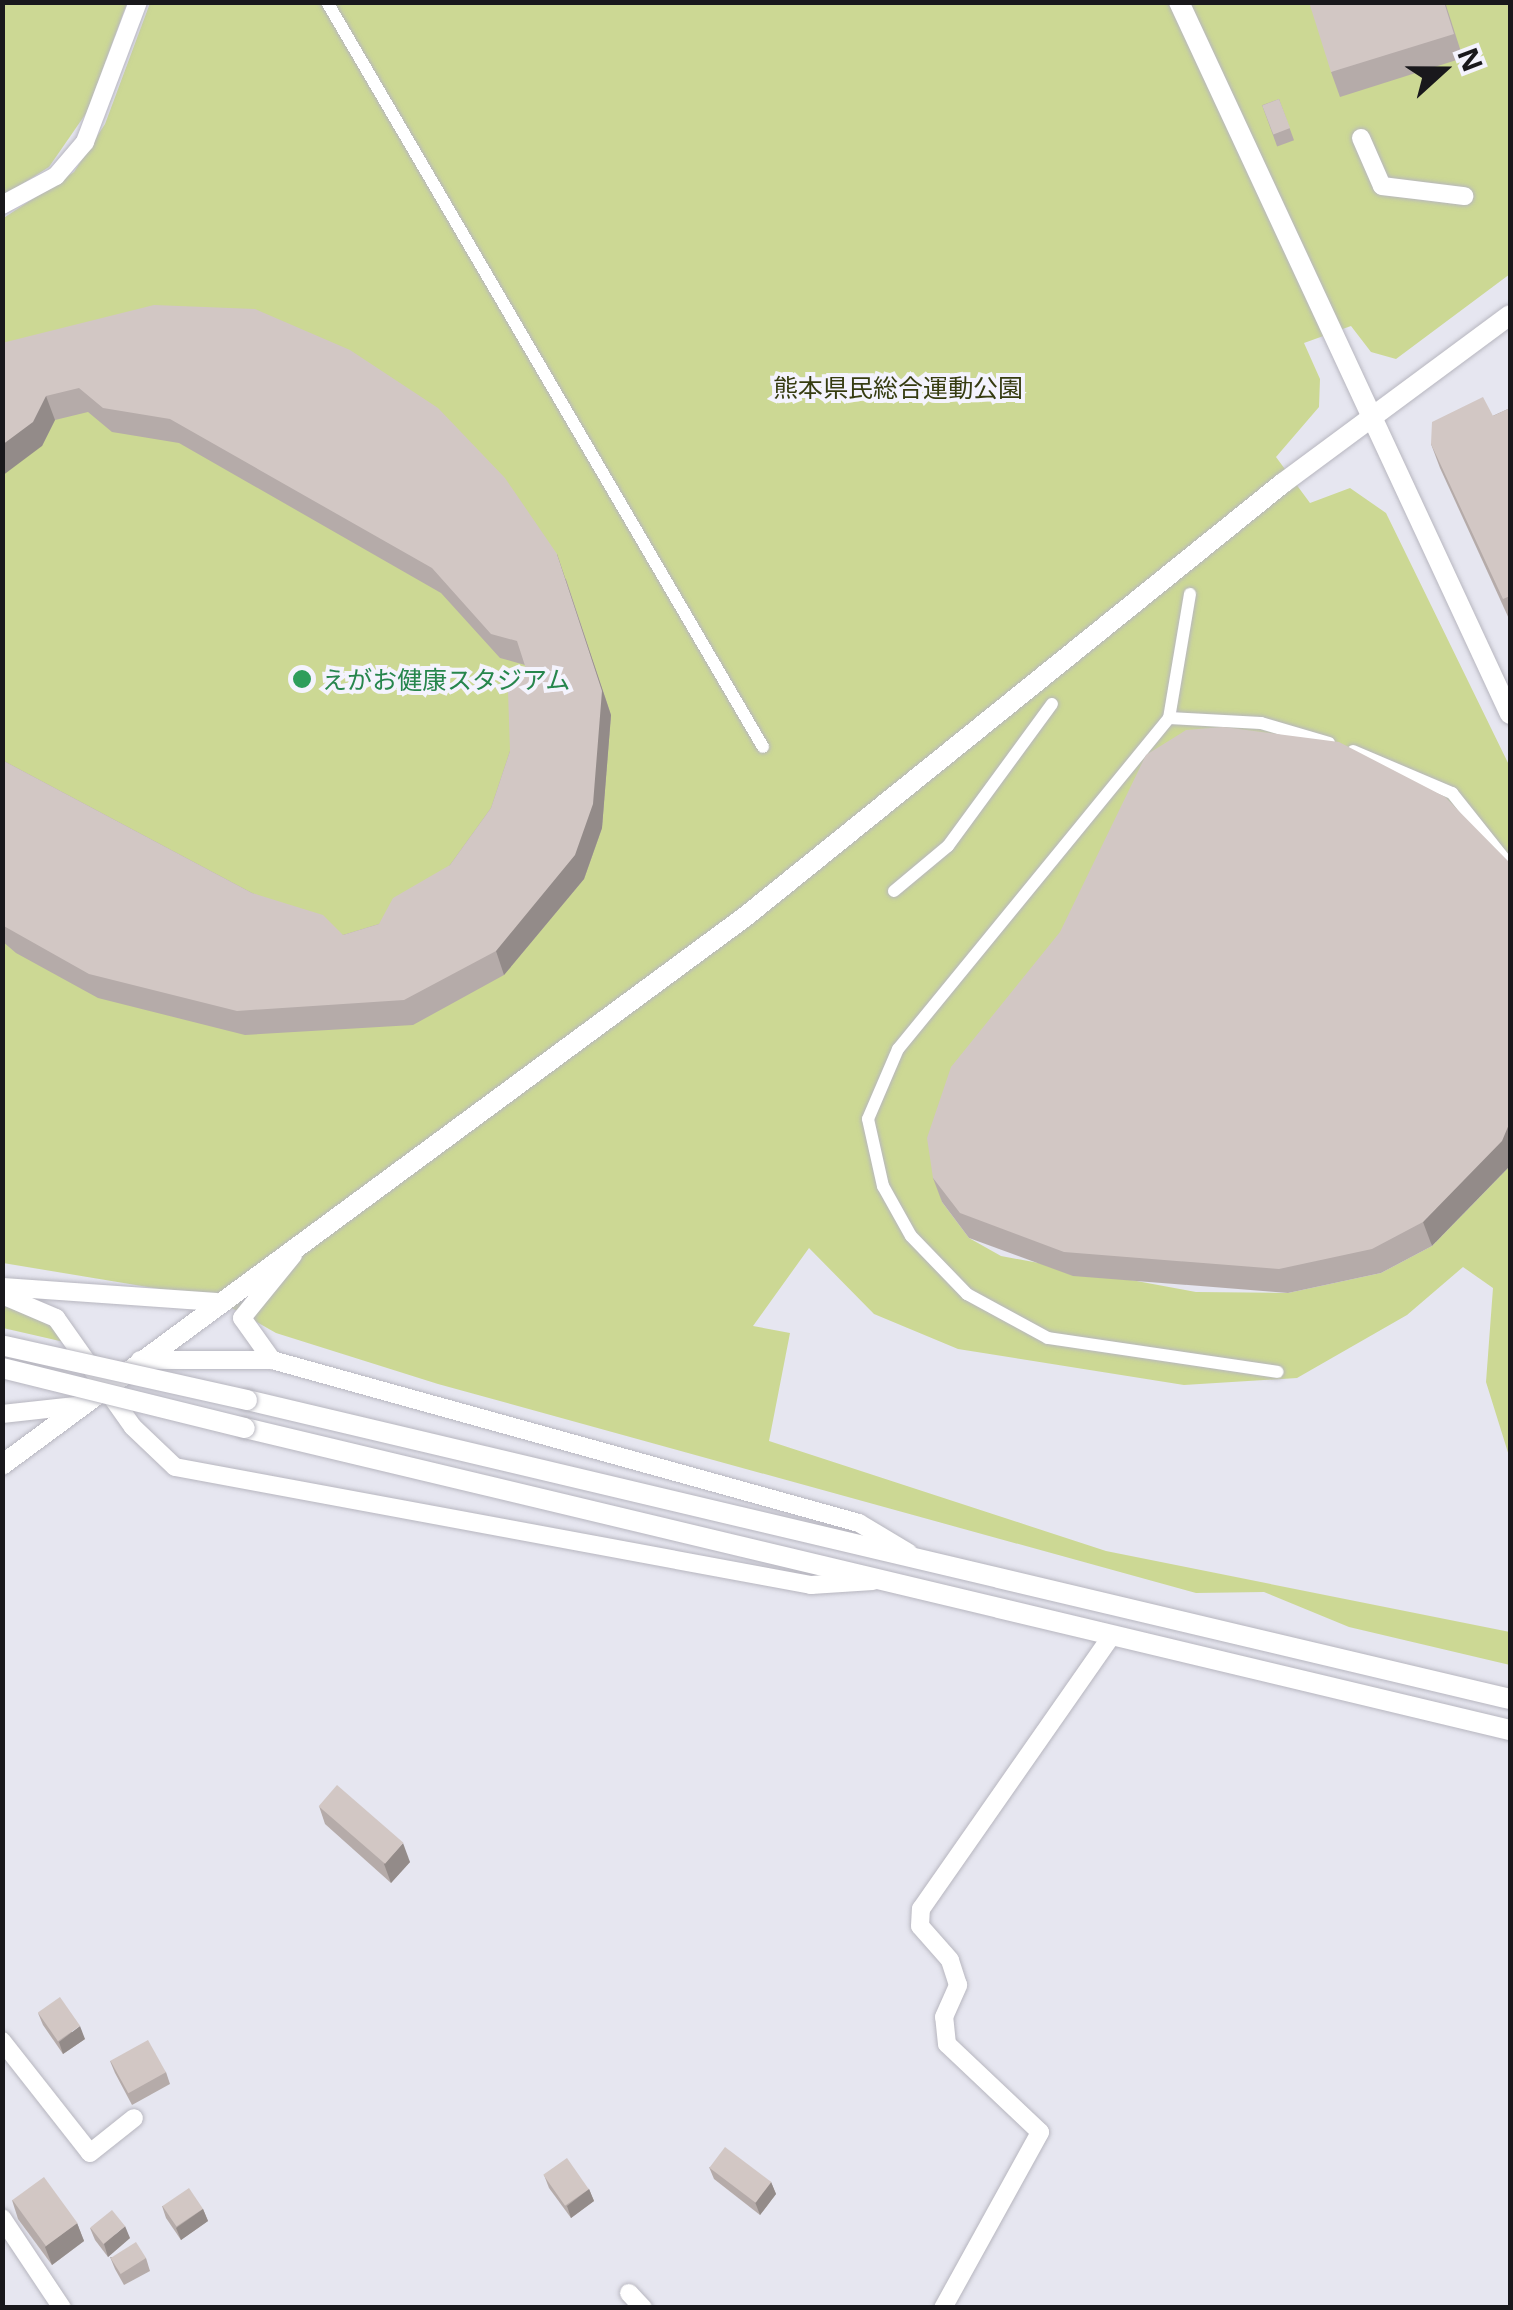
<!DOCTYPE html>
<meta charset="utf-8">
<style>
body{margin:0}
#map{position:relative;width:1513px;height:2310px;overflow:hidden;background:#e6e6f0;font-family:"Open Sans","Noto Sans JP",sans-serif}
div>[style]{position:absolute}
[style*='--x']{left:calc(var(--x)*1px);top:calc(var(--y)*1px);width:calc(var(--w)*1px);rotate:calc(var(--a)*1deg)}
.green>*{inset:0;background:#ccd894}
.roads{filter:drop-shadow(0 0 2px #b7b6bf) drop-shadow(0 0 2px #b7b6bf)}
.pedestrian>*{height:12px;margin:-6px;padding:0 6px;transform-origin:6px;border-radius:6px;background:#fff}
.minor>*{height:18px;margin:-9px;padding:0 9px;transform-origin:9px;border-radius:9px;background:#fff}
.tertiary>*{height:20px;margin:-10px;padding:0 10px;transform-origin:10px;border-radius:10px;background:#fff}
.bridges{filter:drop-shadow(0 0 2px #b7b6bf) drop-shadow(0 0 2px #b7b6bf)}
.tertiary-bridge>*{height:20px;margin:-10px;padding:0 10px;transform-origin:10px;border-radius:10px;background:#fff}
.wall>*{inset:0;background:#b5aba9;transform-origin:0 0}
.shaded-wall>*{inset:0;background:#938b89}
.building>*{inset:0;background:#d2c7c4;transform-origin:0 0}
.dots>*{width:28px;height:28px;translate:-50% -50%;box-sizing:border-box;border:5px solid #f4f3fd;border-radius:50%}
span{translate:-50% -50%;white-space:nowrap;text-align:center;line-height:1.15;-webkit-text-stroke:8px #f4f3fd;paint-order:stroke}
.park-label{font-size:25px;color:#363c11}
.leisure-label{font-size:25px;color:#27864d}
.left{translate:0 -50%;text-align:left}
.frame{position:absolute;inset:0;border:5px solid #19181c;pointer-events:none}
.north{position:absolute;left:1393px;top:20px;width:100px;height:100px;-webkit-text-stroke:8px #f4f3fd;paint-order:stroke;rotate:69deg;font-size:28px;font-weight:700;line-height:40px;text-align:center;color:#19181c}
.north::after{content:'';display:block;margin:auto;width:35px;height:45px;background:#19181c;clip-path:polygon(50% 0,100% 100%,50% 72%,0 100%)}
</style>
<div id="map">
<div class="green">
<i style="clip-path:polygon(3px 3px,127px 3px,87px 112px,49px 167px,3px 196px)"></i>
<i style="clip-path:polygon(150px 3px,1510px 3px,1510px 274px,1396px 359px,1371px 352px,1351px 326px,1304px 343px,1320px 379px,1319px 407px,1276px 457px,1310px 503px,1350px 488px,1386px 513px,1510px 767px,1510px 879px,936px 1162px,942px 1202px,969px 1238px,1001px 1256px,1196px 1292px,1288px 1293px,1381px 1273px,1432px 1246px,1510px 1166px,1510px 1459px,1486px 1382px,1493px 1288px,1463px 1267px,1407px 1315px,1297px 1378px,1184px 1385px,958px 1349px,874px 1314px,809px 1248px,753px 1326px,790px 1333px,769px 1441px,1106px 1551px,1510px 1632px,1510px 1665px,1349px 1627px,1264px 1592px,1196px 1593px,438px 1384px,276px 1333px,214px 1298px,3px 1263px,2px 219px,74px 172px,105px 124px)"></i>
<i style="clip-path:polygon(3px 1306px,46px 1319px,73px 1344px,3px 1328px)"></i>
</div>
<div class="roads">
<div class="pedestrian">
<i style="--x:327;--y:2;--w:863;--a:59.66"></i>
<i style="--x:1190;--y:594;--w:126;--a:99.6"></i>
<i style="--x:1169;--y:718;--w:428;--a:129.3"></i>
<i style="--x:898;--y:1049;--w:76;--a:113.2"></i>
<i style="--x:868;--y:1119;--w:69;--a:77.4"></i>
<i style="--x:883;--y:1186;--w:57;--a:60.8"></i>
<i style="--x:911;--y:1236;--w:81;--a:46"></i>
<i style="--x:967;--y:1294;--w:92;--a:28.5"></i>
<i style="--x:1048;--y:1338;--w:232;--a:8.4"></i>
<i style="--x:1169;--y:718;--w:92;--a:3.1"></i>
<i style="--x:1261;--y:723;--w:71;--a:16.4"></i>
<i style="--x:1353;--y:751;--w:108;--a:23"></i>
<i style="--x:1452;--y:793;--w:93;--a:51.5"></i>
<i style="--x:894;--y:891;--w:70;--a:-39.8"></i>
<i style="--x:948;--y:846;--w:176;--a:-53.8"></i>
</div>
<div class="minor">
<i style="--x:1361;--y:138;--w:52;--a:66.4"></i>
<i style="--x:1382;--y:186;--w:83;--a:7"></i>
<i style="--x:2;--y:205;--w:61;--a:-28.2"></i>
<i style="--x:56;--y:176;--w:45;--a:-49.5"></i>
<i style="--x:85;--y:142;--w:150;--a:-69.3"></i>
<i style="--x:293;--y:1255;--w:81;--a:129"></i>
<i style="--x:242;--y:1318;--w:52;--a:54.5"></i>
<i style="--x:272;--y:1360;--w:609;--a:15.52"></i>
<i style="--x:859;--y:1523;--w:58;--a:31"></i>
<i style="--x:3;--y:1287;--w:214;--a:4"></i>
<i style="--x:2;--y:1295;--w:59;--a:23.1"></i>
<i style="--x:56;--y:1318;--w:133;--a:54.8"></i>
<i style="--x:133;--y:1427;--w:58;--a:43.6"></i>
<i style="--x:175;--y:1467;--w:647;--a:10.51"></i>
<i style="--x:811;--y:1585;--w:62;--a:-3.7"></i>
<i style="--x:140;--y:1360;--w:132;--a:0"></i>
<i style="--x:2;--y:1414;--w:81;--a:-6.3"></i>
<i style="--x:2;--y:2041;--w:142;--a:51.8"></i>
<i style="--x:90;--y:2153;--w:56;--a:-38.5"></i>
<i style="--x:2;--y:2218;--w:108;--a:56.3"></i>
<i style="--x:629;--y:2293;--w:21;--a:47"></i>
<i style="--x:943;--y:2308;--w:201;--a:-61.1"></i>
<i style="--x:1040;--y:2132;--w:128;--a:-136.6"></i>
<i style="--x:947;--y:2044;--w:27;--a:-96"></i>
<i style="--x:944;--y:2017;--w:35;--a:-66"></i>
<i style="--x:958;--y:1985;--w:26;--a:-108"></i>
<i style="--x:950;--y:1960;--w:45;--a:-131.4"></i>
<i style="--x:920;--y:1926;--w:17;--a:-87"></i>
<i style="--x:921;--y:1909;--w:330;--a:-55.1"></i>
</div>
<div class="tertiary">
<i style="--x:1179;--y:2;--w:785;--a:65.07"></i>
<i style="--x:247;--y:1400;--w:1298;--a:13.32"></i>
<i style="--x:245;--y:1428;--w:1301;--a:13.43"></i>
<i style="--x:2;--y:1465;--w:925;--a:-36.42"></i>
<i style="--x:746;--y:916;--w:690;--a:-38.88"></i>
<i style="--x:1283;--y:483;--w:282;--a:-36.5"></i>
</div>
</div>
<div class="bridges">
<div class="tertiary-bridge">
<i style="--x:5;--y:1346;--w:248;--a:12.6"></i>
<i style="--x:2;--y:1368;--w:250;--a:13.9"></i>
</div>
</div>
<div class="wall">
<i style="clip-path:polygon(1445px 2px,1463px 58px,1340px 97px,1331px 72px)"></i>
<i style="left:1279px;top:99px;width:44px;height:18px;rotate:70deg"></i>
<i style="clip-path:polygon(2px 343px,566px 579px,611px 715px,602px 828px,584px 879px,504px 975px,413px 1025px,245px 1035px,98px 998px,16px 953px,2px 941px,2px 760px,252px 893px,343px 935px,379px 924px,450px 865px,491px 808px,510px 751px,528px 675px,525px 665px,500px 658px,441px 593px,179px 443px,112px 432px,88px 412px,55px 420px,42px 446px)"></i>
<i style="clip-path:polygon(1510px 408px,1510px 621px,1440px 468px,1431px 444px)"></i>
<i style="clip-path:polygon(1339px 742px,1432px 1246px,1381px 1273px,1288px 1293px,1073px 1276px,969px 1238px,942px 1202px,933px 1178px)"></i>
<i style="clip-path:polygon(319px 1806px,410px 1862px,391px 1883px,325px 1824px)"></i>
<i style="clip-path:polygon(38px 2013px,85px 2039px,63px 2054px,43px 2025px)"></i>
<i style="clip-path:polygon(110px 2061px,166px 2072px,170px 2084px,132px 2105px,115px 2073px)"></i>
<i style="clip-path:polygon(709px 2167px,771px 2182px,776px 2194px,760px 2215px,714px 2179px)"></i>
<i style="clip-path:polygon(544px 2175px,589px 2189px,594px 2201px,571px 2218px,549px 2188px)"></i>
<i style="clip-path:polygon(12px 2200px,77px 2223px,84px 2241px,52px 2265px,18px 2219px)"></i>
<i style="clip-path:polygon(162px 2206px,203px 2209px,208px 2221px,181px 2240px,166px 2218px)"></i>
<i style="clip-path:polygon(90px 2228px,130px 2238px,108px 2257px,95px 2240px)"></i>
<i style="clip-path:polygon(110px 2257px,146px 2258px,150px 2271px,124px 2285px,115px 2269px)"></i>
</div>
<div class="shaded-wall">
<i style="clip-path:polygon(46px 396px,55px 420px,42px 446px,2px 476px,2px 445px)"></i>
<i style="clip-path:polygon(557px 554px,611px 715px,602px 828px,584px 879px,504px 975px,496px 951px)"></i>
<i style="clip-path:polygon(1510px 1122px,1510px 1166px,1432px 1246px,1423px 1222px)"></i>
<i style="clip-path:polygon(403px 1843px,410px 1862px,391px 1883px,384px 1864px)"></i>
<i style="clip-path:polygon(80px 2026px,85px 2039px,63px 2054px,59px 2042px)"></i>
<i style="clip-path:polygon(771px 2182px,776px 2194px,760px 2215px,755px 2202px)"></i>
<i style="clip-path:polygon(589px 2189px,594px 2201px,571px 2218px,567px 2206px)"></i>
<i style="clip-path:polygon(203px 2209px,208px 2221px,181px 2240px,176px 2228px)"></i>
<i style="clip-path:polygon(77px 2223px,84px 2241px,52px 2265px,45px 2247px)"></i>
<i style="clip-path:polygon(125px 2226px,130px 2238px,108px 2257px,104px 2244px)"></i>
</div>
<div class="building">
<i style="clip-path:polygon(1309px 2px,1444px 2px,1454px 34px,1331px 72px)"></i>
<i style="left:1279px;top:99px;width:31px;height:18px;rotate:69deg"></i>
<i style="clip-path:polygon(154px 305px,255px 309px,350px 350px,438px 408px,505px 478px,557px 554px,602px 691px,593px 804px,575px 855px,496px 951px,404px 1000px,237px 1011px,89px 974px,2px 925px,2px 760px,252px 893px,323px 915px,343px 935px,379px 924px,393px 898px,450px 865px,491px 808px,510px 751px,508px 691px,528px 675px,517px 641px,491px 634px,432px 568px,170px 419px,103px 408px,79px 388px,46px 396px,33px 422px,2px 445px,2px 343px)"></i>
<i style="clip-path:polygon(1483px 397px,1493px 416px,1510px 408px,1510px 596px,1503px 599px,1431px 444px,1432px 422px)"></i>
<i style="clip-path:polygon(1223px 727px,1339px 742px,1445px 797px,1508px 861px,1510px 867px,1510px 1122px,1502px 1141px,1423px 1222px,1372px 1249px,1279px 1269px,1064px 1252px,960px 1213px,933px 1178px,927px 1138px,951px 1067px,1060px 932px,1146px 755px,1186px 730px)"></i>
<i style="left:337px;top:1785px;width:88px;height:28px;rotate:41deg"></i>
<i style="left:60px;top:1997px;width:35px;height:27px;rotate:55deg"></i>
<i style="left:148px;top:2040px;width:37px;height:43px;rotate:61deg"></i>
<i style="left:725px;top:2147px;width:58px;height:26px;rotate:37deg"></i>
<i style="left:567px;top:2158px;width:38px;height:29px;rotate:55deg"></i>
<i style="left:44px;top:2177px;width:57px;height:39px;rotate:54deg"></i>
<i style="left:189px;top:2188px;width:25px;height:32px;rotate:56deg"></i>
<i style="left:112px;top:2210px;width:21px;height:28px;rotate:51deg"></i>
<i style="left:136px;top:2242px;width:19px;height:30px;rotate:58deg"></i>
</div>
<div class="dots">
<i style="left:302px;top:679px;background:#2e9e5b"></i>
</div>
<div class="park-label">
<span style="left:898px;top:387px">熊本県民総合運動公園</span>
</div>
<div class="leisure-label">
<span class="left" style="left:322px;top:679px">えがお健康スタジアム</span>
</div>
<div class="frame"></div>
<div class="north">N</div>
</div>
